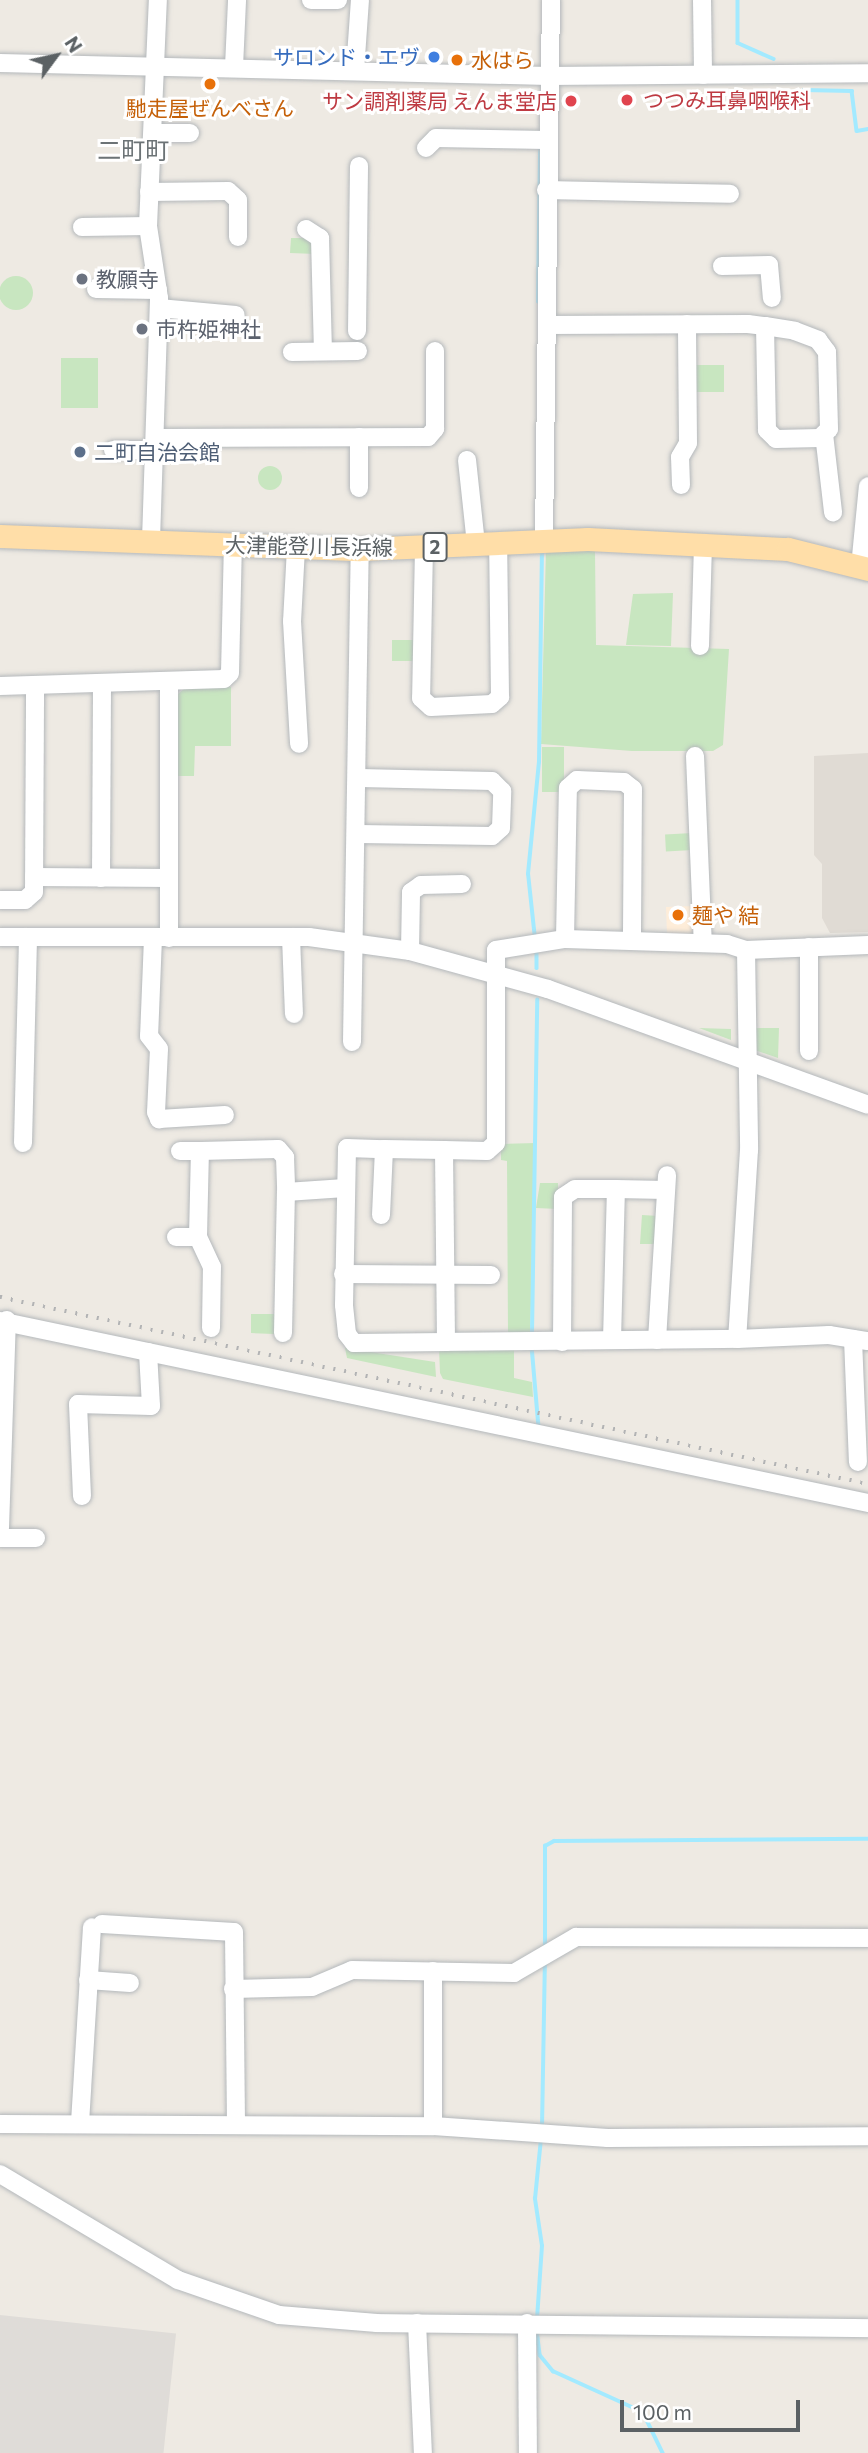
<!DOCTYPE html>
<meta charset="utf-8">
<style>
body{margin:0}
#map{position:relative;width:868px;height:2453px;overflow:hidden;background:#eeeae3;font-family:Commissioner,"Noto Sans JP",sans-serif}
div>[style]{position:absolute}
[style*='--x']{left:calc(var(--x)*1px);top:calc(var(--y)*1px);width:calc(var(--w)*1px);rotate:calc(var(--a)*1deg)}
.commercial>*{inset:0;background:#feedd9}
.industrial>*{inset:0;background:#dfdcd8;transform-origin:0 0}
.education>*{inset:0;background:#e0dbd4}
.green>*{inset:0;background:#c8e6c0;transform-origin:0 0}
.round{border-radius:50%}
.stream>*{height:3.5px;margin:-1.75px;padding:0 1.75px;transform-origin:1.75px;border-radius:1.75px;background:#a3eaff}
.roads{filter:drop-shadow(0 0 2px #b4b8bb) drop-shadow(0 0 2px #b4b8bb)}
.minor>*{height:18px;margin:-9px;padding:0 9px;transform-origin:9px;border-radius:9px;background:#fff}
.major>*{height:23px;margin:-11.5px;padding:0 11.5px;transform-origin:11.5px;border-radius:11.5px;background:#ffdea8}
.rail>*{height:3.5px;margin-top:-1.75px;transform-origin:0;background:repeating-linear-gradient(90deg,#b2b3b4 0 2px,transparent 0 11px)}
.dots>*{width:19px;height:19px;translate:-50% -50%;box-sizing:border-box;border:4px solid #fff;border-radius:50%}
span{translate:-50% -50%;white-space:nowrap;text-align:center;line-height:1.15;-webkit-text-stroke:6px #fff;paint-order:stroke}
.shield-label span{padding:2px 5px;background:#fff;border:2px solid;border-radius:5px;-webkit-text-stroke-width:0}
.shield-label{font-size:19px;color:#5b6164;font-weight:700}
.shop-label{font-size:21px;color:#366cbe}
.right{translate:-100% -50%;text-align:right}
.food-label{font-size:21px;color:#c56008}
.left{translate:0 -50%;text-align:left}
.health-label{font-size:21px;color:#be3a42}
.worship-label{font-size:21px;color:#5b616d}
.service-label{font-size:21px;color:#4e5e75}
.street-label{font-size:21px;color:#5b6164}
.quarter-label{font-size:24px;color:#6c7376}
.north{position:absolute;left:21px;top:21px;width:70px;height:70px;-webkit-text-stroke:5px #fff;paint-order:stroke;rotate:57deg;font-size:19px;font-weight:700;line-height:28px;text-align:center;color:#5b6164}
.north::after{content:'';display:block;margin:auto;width:24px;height:32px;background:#5b6164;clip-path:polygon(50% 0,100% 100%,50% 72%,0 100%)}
.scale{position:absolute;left:620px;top:2400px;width:180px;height:32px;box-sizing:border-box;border:4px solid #5b6164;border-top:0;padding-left:9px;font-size:21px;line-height:24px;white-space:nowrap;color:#5b6164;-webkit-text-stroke:5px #fff;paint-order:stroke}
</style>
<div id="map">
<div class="commercial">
<i style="clip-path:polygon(696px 906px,697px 930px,690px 936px,667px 935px,666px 907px)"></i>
</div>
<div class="industrial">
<i style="left:0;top:2315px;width:177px;height:138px;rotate:6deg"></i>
</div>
<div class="education">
<i style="clip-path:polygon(868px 753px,868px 932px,830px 933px,822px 918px,822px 864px,814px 855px,814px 756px)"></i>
</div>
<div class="green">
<i style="clip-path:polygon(291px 238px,309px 238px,316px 254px,290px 253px)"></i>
<i class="round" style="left:-1px;top:276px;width:34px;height:34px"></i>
<i style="left:98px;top:358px;width:50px;height:37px;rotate:90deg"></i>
<i style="left:693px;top:365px;width:31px;height:27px"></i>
<i class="round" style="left:258px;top:466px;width:24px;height:24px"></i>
<i style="clip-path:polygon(546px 549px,595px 551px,596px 645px,729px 649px,723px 745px,713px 751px,632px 751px,541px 744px)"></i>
<i style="clip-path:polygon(673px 593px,671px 646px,626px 645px,633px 594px)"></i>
<i style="left:392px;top:640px;width:22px;height:21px"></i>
<i style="clip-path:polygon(231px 687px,231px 746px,195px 746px,194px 776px,177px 776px,178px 694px,184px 689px)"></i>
<i style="left:542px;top:747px;width:22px;height:45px"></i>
<i style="left:692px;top:833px;width:17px;height:27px;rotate:87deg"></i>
<i style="clip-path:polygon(699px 1028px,731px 1029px,731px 1040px)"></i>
<i style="clip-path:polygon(750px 1028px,779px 1028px,778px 1058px,749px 1048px)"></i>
<i style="clip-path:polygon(536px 1143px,530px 1336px,508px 1336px,507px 1161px,501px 1160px,501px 1144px)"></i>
<i style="clip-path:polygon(540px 1183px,558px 1183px,558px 1209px,536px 1208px)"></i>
<i style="clip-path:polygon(642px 1215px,659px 1216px,654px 1244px,640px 1244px)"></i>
<i style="clip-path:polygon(251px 1314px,277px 1314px,274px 1334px,251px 1333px)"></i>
<i style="clip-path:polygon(514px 1347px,514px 1378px,532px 1382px,533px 1397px,443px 1379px,440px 1373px,439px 1348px)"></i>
<i style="clip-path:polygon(345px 1348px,435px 1362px,436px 1377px,347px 1358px)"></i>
</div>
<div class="stream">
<i style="--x:738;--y:0;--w:43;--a:90"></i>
<i style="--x:738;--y:43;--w:39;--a:24"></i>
<i style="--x:804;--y:90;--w:48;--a:1.2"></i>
<i style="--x:852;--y:91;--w:40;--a:82.9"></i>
<i style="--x:857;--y:131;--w:11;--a:-10"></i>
<i style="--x:538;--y:302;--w:152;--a:-89.2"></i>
<i style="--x:535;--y:939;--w:65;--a:-96.1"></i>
<i style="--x:528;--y:874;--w:113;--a:-84.4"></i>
<i style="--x:539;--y:762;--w:213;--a:-89.2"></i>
<i style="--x:537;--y:950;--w:18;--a:90"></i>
<i style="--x:532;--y:1334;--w:334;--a:-89.1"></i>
<i style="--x:532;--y:1346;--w:81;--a:85.1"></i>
<i style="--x:545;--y:1949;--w:103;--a:-90"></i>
<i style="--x:545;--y:1846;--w:10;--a:-29"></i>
<i style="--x:554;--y:1841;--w:314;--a:-0.4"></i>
<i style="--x:542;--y:2128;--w:167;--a:-89"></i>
<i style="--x:537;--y:2319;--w:73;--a:-86.1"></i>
<i style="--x:542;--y:2246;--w:48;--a:-98.5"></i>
<i style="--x:535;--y:2199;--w:60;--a:-84.3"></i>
<i style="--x:537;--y:2330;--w:25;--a:83"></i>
<i style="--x:540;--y:2355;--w:21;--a:51"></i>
<i style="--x:553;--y:2371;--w:99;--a:24.5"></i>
<i style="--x:643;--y:2412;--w:46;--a:64"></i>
</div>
<div class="roads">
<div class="minor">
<i style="--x:311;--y:0;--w:27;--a:0"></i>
<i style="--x:702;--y:0;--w:75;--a:89.2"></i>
<i style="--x:0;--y:63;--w:548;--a:1.36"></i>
<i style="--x:548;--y:76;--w:320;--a:-0.5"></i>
<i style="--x:234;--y:67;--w:67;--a:-87.4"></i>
<i style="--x:355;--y:71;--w:71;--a:-86"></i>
<i style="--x:153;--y:133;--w:37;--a:0"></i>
<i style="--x:426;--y:148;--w:14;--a:-45"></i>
<i style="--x:436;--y:138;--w:110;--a:1"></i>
<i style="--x:546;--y:190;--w:184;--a:1.2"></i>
<i style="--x:149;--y:192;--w:79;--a:-0.7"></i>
<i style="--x:228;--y:191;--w:13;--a:42"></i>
<i style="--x:238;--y:200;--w:37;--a:90"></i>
<i style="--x:82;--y:227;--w:66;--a:-0.9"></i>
<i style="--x:306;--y:229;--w:17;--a:33"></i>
<i style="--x:320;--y:238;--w:113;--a:88.5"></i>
<i style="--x:722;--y:266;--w:47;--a:-1.2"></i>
<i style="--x:769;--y:265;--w:33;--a:85"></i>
<i style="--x:96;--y:289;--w:62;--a:0.9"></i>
<i style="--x:159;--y:308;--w:77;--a:5.2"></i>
<i style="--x:547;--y:325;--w:201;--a:-0.3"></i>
<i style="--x:748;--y:324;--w:17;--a:7"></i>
<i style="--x:765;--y:326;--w:30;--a:9"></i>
<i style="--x:795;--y:331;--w:25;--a:21"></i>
<i style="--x:818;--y:340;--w:15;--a:53"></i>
<i style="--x:827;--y:352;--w:77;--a:88.5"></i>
<i style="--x:829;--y:429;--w:13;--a:135"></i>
<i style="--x:820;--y:438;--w:44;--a:178.7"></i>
<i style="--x:776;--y:439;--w:13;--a:-135"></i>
<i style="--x:767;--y:430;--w:104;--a:-91.1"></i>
<i style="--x:357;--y:331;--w:165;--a:-89.3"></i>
<i style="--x:292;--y:352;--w:66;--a:-0.9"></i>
<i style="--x:824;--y:434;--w:79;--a:83.4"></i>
<i style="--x:359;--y:437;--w:51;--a:90"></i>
<i style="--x:159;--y:438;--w:269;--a:-0.2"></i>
<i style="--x:428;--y:437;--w:11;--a:-49"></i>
<i style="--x:435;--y:429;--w:78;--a:-90"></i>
<i style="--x:113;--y:450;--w:46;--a:0"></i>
<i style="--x:467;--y:460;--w:84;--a:83.9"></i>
<i style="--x:681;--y:485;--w:28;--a:-92"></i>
<i style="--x:680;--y:457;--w:16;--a:-60"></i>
<i style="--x:688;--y:443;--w:119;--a:-90.5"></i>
<i style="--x:544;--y:539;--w:539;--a:-89.26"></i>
<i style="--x:151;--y:540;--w:242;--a:-88.1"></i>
<i style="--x:159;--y:298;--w:73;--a:-98.7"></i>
<i style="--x:148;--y:226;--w:226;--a:-87.5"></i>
<i style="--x:424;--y:547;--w:151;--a:91.1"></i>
<i style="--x:421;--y:698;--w:13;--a:42"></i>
<i style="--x:431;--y:707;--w:61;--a:-2.8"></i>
<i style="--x:492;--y:704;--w:11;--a:-41"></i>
<i style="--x:500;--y:697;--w:155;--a:-90.7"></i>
<i style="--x:296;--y:548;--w:73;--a:93.1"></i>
<i style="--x:292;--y:621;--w:123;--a:86.7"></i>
<i style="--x:860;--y:567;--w:81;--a:-84.4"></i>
<i style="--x:700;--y:646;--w:102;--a:-88.3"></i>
<i style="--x:0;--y:686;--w:224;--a:-1.8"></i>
<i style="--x:224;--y:679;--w:8;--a:-45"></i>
<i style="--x:230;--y:673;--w:128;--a:-88.7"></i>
<i style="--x:695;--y:756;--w:187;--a:87.6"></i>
<i style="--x:359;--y:834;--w:133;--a:0.9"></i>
<i style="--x:492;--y:836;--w:12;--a:-42"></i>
<i style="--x:501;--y:828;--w:37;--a:-88"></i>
<i style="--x:502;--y:791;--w:14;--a:-135"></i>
<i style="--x:492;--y:781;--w:132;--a:-178.7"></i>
<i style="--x:34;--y:877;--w:135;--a:0.4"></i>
<i style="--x:101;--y:878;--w:195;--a:-89.7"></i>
<i style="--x:0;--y:900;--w:25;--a:0"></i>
<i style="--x:25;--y:900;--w:12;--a:-42"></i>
<i style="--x:34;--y:892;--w:207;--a:-89.7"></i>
<i style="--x:0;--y:937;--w:309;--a:0"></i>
<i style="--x:309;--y:937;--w:102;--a:7.9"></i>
<i style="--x:410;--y:951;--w:143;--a:15.4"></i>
<i style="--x:548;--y:989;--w:340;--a:19.9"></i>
<i style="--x:291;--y:937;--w:77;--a:87.8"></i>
<i style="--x:153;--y:938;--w:98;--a:92.3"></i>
<i style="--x:149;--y:1036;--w:16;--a:52"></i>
<i style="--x:159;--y:1049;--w:63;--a:92.7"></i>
<i style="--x:156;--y:1112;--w:8;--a:67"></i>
<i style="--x:159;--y:1119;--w:66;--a:-3.5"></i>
<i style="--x:169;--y:938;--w:257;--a:-90"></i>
<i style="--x:565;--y:939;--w:151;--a:-88.9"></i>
<i style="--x:568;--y:788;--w:12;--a:-42"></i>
<i style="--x:577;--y:780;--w:47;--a:2.4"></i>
<i style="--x:624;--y:782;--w:11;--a:38"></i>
<i style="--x:633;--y:789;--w:151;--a:90.4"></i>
<i style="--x:746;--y:950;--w:200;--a:89.1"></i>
<i style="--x:749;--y:1150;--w:189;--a:93.6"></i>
<i style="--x:737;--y:1339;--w:92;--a:-2.5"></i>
<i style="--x:829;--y:1335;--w:39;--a:9"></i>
<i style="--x:410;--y:951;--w:59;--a:-89"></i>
<i style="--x:411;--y:892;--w:12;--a:-35"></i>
<i style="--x:421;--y:885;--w:41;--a:-1.4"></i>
<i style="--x:352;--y:1042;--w:493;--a:-89.1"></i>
<i style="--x:809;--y:1051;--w:104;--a:-90"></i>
<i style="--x:23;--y:1143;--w:206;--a:-88.6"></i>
<i style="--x:444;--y:1150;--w:192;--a:89.4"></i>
<i style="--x:446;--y:1342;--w:92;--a:179.4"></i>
<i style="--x:354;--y:1343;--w:11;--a:-128"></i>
<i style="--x:347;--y:1334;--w:29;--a:-96"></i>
<i style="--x:344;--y:1305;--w:157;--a:-88.9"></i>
<i style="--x:347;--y:1148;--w:37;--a:2"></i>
<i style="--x:384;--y:1149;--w:60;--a:1"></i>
<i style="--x:444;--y:1150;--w:43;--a:1.3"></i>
<i style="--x:487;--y:1151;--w:12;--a:-42"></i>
<i style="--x:496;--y:1143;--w:193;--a:-90"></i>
<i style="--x:496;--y:950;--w:70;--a:-9.1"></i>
<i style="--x:565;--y:939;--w:162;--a:1.8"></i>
<i style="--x:727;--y:944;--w:20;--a:18"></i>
<i style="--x:746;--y:950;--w:122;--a:-2.3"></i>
<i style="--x:180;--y:1151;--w:20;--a:0"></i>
<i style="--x:381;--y:1215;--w:66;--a:-87.4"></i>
<i style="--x:176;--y:1237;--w:22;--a:0"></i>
<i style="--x:343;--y:1274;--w:148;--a:0.4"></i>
<i style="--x:0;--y:1321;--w:887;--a:11.84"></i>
<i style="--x:211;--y:1328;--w:61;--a:-89.1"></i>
<i style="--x:212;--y:1267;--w:33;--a:-115"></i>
<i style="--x:198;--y:1237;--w:86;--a:-88.7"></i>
<i style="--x:200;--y:1151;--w:78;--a:-1.5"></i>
<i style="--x:278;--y:1149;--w:11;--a:49"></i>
<i style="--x:285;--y:1157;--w:35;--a:88"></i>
<i style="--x:286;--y:1192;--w:59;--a:-3.9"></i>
<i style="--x:283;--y:1333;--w:141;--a:-88.8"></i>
<i style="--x:853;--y:1339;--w:123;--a:87.7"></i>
<i style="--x:612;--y:1340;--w:151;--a:-88.5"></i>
<i style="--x:616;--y:1189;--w:50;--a:1.1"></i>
<i style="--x:657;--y:1340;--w:165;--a:-86.5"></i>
<i style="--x:446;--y:1342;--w:291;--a:-0.6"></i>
<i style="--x:562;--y:1342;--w:145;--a:-89.6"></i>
<i style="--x:563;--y:1197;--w:14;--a:-34"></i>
<i style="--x:575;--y:1189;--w:41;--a:0"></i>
<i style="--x:82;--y:1496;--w:92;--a:-92.5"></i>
<i style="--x:78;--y:1404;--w:73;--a:1.6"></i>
<i style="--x:151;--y:1406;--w:54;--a:-93.2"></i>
<i style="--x:0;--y:1528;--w:208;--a:-88.1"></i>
<i style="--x:0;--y:1538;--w:36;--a:0"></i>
<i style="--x:102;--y:1924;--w:132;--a:3.5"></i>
<i style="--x:234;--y:1932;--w:192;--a:89.4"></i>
<i style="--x:88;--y:1980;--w:42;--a:4.1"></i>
<i style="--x:233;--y:1989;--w:79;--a:-1.5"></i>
<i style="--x:312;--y:1987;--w:43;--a:-23"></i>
<i style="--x:352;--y:1970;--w:162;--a:1.1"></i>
<i style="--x:514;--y:1973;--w:72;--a:-30.1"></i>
<i style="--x:576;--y:1937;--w:292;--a:0.2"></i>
<i style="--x:80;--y:2123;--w:196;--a:-86.5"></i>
<i style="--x:0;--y:2124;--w:433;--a:0.3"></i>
<i style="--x:433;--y:2126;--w:175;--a:3.9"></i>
<i style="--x:608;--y:2138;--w:260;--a:-0.4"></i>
<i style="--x:433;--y:2126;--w:155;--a:-90"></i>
<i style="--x:0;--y:2174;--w:207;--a:30.8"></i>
<i style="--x:178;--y:2280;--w:107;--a:19.1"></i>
<i style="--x:279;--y:2315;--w:98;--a:4.7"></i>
<i style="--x:377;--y:2323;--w:491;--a:0.6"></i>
<i style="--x:417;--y:2323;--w:130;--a:87.4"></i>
<i style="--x:527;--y:2323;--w:130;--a:89.6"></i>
</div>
<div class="major">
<i style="--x:0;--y:536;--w:360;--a:2.1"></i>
<i style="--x:360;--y:549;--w:228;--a:-2.5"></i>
<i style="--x:588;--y:539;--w:200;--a:2.9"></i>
<i style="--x:788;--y:549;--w:82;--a:14"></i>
</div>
</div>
<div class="rail">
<i style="--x:0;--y:1297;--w:888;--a:12.16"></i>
</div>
<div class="dots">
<i style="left:434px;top:57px;background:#3f7fe0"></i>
<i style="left:457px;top:60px;background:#e8710a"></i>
<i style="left:210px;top:84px;background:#e8710a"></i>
<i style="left:627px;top:100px;background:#e0444e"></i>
<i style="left:571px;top:101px;background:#e0444e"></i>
<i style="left:82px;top:279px;background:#6b7280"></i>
<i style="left:142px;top:329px;background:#6b7280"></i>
<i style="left:80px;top:452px;background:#5c6f8a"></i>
<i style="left:678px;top:915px;background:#e8710a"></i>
</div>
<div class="shield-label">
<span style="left:435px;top:547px">2</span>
</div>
<div class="shop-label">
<span class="right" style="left:420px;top:57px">サロンド・エヴ</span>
</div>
<div class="food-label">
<span class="left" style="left:471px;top:60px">水はら</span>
<span style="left:210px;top:108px">馳走屋ぜんべさん</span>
<span class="left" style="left:692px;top:915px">麺や 結</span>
</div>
<div class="health-label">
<span class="left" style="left:643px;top:100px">つつみ耳鼻咽喉科</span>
<span class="right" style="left:557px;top:101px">サン調剤薬局 えんま堂店</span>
</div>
<div class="worship-label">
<span class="left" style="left:96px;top:279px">教願寺</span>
<span class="left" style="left:156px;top:329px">市杵姫神社</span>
</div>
<div class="service-label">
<span class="left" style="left:94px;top:452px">二町自治会館</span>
</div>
<div class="street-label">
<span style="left:309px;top:546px;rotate:1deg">大津能登川長浜線</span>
</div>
<div class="quarter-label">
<span style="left:133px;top:150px">二町町</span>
</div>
<div class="north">N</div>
<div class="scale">100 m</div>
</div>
